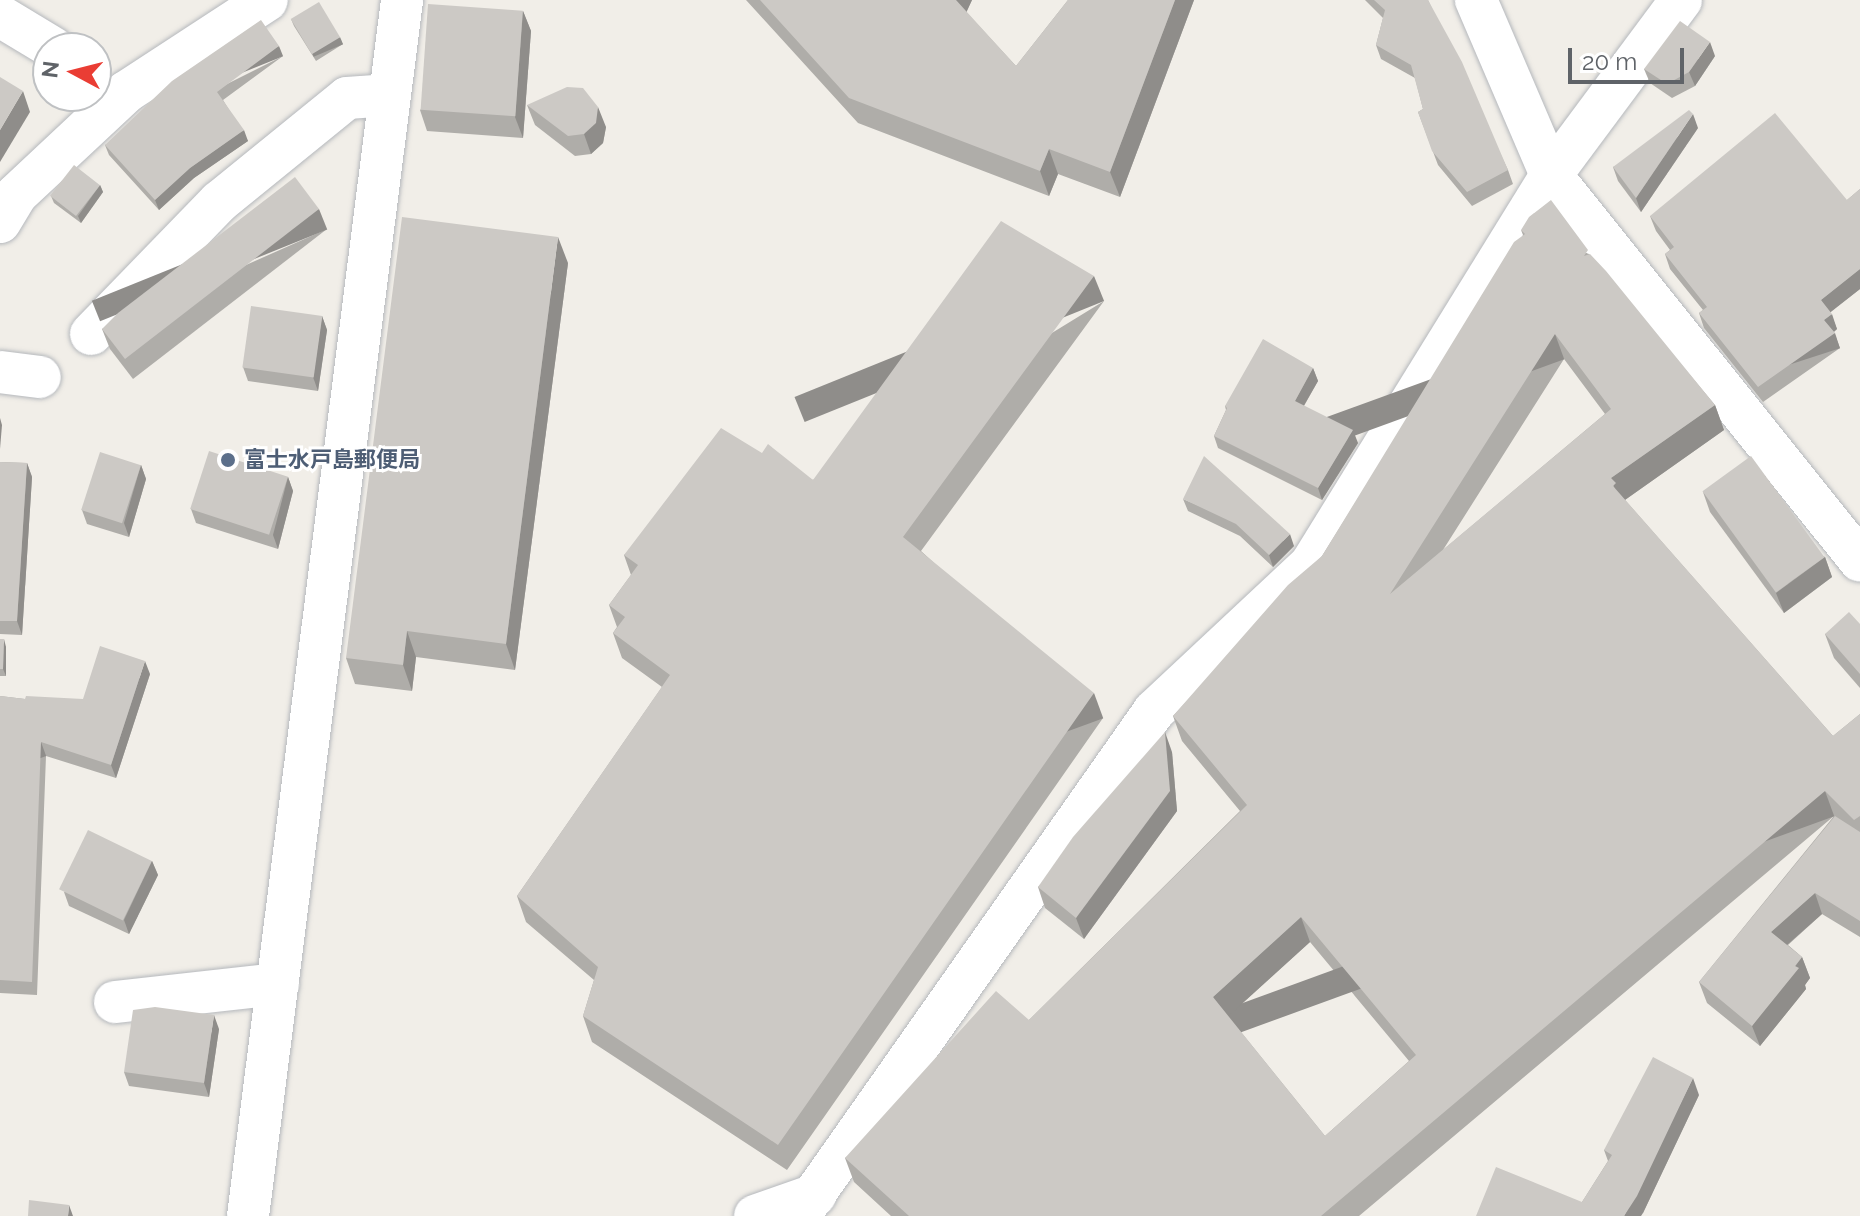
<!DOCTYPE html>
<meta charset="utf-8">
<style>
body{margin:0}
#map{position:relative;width:1860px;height:1216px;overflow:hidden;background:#f1eee8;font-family:Raleway,"Noto Sans JP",sans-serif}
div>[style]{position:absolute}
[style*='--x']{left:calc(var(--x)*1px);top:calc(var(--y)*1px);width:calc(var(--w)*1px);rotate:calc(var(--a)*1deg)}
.roads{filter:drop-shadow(0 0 2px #b5b8bc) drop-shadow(0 0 2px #b5b8bc)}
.minor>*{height:42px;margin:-21px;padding:0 21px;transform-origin:21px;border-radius:21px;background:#fff}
.wall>*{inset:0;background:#afada9}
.shaded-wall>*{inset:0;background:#8f8d8a;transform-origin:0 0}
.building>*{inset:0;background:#ccc9c5;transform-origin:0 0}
.dots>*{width:22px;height:22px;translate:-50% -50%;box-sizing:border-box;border:4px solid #fff;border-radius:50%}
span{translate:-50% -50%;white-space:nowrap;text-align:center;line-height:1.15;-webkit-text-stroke:6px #fff;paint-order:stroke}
.service-label{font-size:22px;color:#4e5e75;font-weight:700}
.left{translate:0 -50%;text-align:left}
.north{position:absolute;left:32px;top:32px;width:80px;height:80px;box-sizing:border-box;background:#fff;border:2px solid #bfc1c3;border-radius:50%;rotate:277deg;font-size:22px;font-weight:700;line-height:32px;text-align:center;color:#5f6368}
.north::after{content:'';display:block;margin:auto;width:28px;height:36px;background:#ea3d34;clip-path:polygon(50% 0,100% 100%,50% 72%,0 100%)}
.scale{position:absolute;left:1568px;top:48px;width:116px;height:36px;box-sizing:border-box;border:4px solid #5f6368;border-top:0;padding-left:10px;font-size:24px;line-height:28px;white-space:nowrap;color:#5f6368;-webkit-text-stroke:6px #fff;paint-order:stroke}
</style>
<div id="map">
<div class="roads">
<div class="minor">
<i style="--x:1476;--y:0;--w:190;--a:66.8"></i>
<i style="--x:1551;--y:175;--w:494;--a:51.3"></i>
<i style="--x:0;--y:16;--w:62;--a:31.1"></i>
<i style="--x:0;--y:222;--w:31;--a:-59"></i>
<i style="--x:16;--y:195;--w:151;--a:-43.1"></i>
<i style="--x:126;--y:92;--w:168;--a:-33.1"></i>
<i style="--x:91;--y:334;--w:184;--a:-45.9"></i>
<i style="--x:219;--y:202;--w:165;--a:-39.1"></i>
<i style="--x:347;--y:98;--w:43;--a:-4"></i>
<i style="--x:0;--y:372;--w:40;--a:7.1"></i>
<i style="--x:115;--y:1002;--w:164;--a:-6.3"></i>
<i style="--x:248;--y:1216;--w:1226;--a:-82.78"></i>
<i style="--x:755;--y:1216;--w:64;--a:-19.3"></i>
<i style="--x:799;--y:1216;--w:617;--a:-54.89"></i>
<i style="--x:1154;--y:711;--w:215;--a:-43.1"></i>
<i style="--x:1311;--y:564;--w:457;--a:-58.3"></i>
<i style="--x:1551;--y:175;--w:218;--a:-53.4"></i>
</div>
</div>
<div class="wall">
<i style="clip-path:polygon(746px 0,972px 0,966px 12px,1016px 66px,1068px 0,1194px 0,1120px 197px,1058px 174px,1049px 196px,858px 123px)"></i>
<i style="clip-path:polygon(1365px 0,1428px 0,1508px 170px,1513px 184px,1472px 206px,1438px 165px,1418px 112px,1423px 109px,1415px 78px,1381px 59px,1376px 45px,1383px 18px)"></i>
<i style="clip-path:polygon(523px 11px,531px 31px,523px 138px,427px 131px,420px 110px)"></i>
<i style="clip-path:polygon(291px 19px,343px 44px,316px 61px,294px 26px)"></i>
<i style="clip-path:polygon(283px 56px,223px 100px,248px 141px,194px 178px,159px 210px,109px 155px,105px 145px)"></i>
<i style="clip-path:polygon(1715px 56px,1695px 86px,1672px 98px,1650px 83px,1644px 69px)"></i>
<i style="clip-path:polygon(527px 105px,606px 127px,603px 143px,591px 154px,575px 156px,535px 125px)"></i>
<i style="clip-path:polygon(1698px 128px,1641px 212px,1618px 181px,1613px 167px)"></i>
<i style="clip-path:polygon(100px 185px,103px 192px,81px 223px,54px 203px,51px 196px)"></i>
<i style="clip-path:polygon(1860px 189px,1860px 289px,1830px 312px,1837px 329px,1834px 332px,1840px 348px,1763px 402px,1704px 328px,1699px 313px,1703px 310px,1670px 269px,1665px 254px,1670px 250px,1656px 231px,1650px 216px,1847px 200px)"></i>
<i style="clip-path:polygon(327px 229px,133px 379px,110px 349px,102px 329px)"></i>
<i style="clip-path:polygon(evenodd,1521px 230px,1589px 254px,1715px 405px,1724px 430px,1625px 500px,1833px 736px,1860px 714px,1860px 937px,1822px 914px,1788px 945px,1802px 957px,1810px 978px,1805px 985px,1806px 989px,1760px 1046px,1707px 1003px,1699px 982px,1834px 816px,1359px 1216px,891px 1216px,854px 1182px,845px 1158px,1029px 1020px,1240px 811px,1182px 741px,1173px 716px,1322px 556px,1523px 235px,1521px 230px,1564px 359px,1605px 414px,1443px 550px,1564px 359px,1521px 230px,1310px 942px,1409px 1061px,1325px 1136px,1228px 1016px,1310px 942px)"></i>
<i style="clip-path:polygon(568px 263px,515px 670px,416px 657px,412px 691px,355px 684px,346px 658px)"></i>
<i style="clip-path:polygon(1104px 301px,921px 551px,1103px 718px,787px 1170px,592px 1042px,583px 1016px,594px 980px,526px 922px,517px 896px,662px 687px,622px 658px,613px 633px,617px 627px,609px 605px,631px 575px,624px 555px,762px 453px,813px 480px)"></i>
<i style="clip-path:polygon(322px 316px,327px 330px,318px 391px,248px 381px,243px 367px)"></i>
<i style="clip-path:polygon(1313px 368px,1318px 381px,1304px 406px,1358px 443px,1322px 500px,1218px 448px,1214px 436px,1226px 410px,1225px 406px)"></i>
<i style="clip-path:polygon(0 462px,27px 463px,32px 477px,22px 635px,0 634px)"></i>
<i style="clip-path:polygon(141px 465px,146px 479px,129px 537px,87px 524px,82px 510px)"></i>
<i style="clip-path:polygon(288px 477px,293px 491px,278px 549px,196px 523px,191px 509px)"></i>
<i style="clip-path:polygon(1703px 492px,1825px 557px,1832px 577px,1784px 613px,1710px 512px)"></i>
<i style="clip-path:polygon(1183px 499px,1294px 546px,1273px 567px,1240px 536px,1188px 511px)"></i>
<i style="clip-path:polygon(1860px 624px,1860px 688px,1834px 658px,1825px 634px)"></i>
<i style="clip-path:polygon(0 639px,6px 647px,6px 676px,0 676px)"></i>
<i style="clip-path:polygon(150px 674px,116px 778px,46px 756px,37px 995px,0 993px,0 696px,25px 699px,83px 699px)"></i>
<i style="clip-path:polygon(1172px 752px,1177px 811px,1084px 939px,1045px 908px,1038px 887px)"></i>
<i style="clip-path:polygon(152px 861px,158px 875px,129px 934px,69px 906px,64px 892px)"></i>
<i style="clip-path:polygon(219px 1029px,209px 1097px,129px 1086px,124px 1072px)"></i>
<i style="clip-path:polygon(1699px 1095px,1643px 1213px,1582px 1202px,1608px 1161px,1604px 1150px)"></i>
</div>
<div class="shaded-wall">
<i style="clip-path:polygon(954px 0,972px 0,962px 22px)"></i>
<i style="clip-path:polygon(1175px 0,1194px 0,1120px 197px,1110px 172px)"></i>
<i style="clip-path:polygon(523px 11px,531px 31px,523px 138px,515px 117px)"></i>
<i style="left:340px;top:37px;width:8px;height:32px;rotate:67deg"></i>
<i style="clip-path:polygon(1710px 42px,1715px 56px,1695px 86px,1689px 72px)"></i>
<i style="left:279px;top:46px;width:11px;height:77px;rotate:68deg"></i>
<i style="clip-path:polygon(23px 91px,30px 112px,0 162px,0 130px)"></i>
<i style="clip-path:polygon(598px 107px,606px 127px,603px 143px,591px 154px,584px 134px)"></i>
<i style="clip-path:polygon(1693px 114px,1698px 128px,1641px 212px,1636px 198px)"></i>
<i style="clip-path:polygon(244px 130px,248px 141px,194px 178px,159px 210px,155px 200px,190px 168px)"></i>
<i style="clip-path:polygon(1049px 149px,1058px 174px,1049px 196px,1040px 171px)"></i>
<i style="clip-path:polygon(100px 185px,103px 192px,81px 223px,78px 216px)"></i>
<i style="left:319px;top:209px;width:22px;height:245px;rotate:68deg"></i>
<i style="clip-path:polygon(558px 237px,568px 263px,515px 670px,506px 644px)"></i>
<i style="clip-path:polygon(1860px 269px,1860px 289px,1827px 315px,1821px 300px)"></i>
<i style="left:1094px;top:276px;width:27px;height:323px;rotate:68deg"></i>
<i style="clip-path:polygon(1832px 314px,1837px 329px,1830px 335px,1824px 320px)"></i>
<i style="clip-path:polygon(322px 316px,327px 330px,318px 391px,313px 377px)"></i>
<i style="left:1835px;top:333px;width:16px;height:94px;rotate:72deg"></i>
<i style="left:1555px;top:334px;width:27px;height:308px;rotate:70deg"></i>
<i style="clip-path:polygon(1313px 368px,1318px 381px,1299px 414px,1295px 401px)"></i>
<i style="clip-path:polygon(1715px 405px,1724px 430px,1622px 502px,1622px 510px,1611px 478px)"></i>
<i style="clip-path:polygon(0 418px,2px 425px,0 449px)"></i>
<i style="clip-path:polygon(1353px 430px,1358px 443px,1322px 500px,1318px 488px)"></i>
<i style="clip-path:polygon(27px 463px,32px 477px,22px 635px,17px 621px)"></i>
<i style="clip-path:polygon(141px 465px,146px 479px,129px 537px,124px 523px)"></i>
<i style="clip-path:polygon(288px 477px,293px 491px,278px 549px,273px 535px)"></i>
<i style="clip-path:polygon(1290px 534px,1294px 546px,1273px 567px,1269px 555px)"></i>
<i style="clip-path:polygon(1825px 557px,1832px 577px,1784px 613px,1776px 593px)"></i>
<i style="clip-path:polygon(407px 631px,416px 657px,412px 691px,403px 665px)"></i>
<i style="clip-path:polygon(4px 639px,6px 647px,6px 676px,3px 669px)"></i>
<i style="clip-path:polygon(145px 661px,150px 674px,116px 778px,111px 765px)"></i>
<i style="left:1094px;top:693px;width:27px;height:552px;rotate:70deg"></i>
<i style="clip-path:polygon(1165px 732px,1172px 752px,1177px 811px,1084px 939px,1076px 918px)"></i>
<i style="left:41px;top:742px;width:15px;height:240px;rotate:70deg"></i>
<i style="left:1825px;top:791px;width:27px;height:659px;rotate:70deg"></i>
<i style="clip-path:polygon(152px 861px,158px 875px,129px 934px,124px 920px)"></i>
<i style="clip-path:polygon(1815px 893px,1822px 914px,1779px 952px,1771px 932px)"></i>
<i style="clip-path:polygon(1301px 917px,1310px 942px,1222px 1022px,1213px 997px)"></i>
<i style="clip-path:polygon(1802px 957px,1810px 978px,1805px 985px,1806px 989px,1760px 1046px,1752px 1026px)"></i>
<i style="clip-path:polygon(214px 1015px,219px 1029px,209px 1097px,204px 1083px)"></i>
<i style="clip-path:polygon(1693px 1078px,1699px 1095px,1643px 1213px,1641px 1216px,1624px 1216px)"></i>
<i style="clip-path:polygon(69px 1205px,73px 1216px,68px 1216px)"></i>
</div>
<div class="building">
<i style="clip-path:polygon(760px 0,956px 0,1016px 66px,1068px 0,1175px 0,1110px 172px,1049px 149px,1040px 171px,849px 98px)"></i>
<i style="clip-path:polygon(1374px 0,1428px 0,1462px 62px,1508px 170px,1467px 192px,1432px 151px,1418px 112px,1423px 109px,1411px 65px,1376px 45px,1385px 10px)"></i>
<i style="left:319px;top:2px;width:41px;height:33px;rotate:59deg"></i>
<i style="left:428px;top:4px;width:95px;height:106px;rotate:4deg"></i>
<i style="clip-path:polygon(261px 20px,279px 46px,217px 92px,244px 130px,190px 168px,155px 200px,105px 145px,172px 81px)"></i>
<i style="clip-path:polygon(1680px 21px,1710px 42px,1689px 72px,1667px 84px,1644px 69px)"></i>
<i style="clip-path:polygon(0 77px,23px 91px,0 130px)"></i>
<i style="clip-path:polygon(567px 87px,583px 88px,598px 107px,596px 123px,584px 134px,568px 136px,527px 105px)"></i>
<i style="clip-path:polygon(1689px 110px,1693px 114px,1636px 198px,1613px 167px)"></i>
<i style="clip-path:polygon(1775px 113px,1847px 200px,1860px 189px,1860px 269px,1821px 300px,1832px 314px,1824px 320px,1835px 333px,1758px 387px,1699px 313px,1707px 307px,1665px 254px,1674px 247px,1650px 216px)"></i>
<i style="left:74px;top:165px;width:33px;height:39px;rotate:38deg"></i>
<i style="clip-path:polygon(295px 177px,319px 209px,125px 359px,102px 329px,118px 313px)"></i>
<i style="clip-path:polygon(evenodd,1551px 200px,1588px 250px,1584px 256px,1590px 254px,1606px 271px,1715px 405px,1611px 478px,1616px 483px,1613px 486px,1833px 736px,1860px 714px,1860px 816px,1854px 820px,1825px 791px,1321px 1216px,909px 1216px,845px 1158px,996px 991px,1029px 1020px,1247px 805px,1173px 716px,1288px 585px,1322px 556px,1514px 242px,1525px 234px,1521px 230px,1529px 217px,1551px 200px,1555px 334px,1611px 409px,1390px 594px,1555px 334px,1551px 200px,1301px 917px,1416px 1055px,1325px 1136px,1213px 997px,1301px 917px)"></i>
<i style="clip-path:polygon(402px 217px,558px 237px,506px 644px,407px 631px,403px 665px,346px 658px)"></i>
<i style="clip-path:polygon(1001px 221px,1094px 276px,903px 537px,1094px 693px,778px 1145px,583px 1016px,598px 967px,517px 896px,670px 675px,613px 633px,625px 617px,609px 605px,638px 565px,624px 555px,721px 428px,762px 453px,768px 444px,813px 480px)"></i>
<i style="left:251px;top:306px;width:72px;height:62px;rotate:8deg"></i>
<i style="clip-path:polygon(1263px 339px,1313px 368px,1295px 401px,1353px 430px,1318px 488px,1214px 436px,1227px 408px,1225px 406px)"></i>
<i style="left:209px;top:451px;width:83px;height:61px;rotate:18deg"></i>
<i style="left:100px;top:452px;width:43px;height:61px;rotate:18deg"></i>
<i style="clip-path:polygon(1204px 456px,1290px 534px,1269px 555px,1236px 524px,1183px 499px)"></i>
<i style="left:1751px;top:456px;width:125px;height:60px;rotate:54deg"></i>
<i style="clip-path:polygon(0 462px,27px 463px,17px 621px,0 621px)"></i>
<i style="clip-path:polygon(1849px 612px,1860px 624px,1860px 674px,1825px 634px)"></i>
<i style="clip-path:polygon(0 639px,4px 639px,3px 669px,0 669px)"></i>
<i style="clip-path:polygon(100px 646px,145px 661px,111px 765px,41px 742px,32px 982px,0 980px,0 696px,25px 699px,26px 696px,83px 699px)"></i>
<i style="clip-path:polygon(1165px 732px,1170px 791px,1076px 918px,1038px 887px,1073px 837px)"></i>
<i style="clip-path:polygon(1835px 816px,1860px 832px,1860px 921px,1815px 893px,1771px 932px,1802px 957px,1795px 966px,1799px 968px,1752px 1026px,1699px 982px)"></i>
<i style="left:88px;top:830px;width:71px;height:66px;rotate:26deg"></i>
<i style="clip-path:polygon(155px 1007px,214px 1015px,204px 1083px,124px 1072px,133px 1010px)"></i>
<i style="clip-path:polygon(1653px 1057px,1693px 1078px,1637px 1196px,1624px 1216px,1476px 1216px,1496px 1167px,1582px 1202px,1612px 1155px,1604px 1150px)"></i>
<i style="clip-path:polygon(29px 1200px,69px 1205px,68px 1216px,28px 1216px)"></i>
</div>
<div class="dots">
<i style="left:228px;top:460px;background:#5c6f8a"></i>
</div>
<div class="service-label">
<span class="left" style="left:244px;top:460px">富士水戸島郵便局</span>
</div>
<div class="north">N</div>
<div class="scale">20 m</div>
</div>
